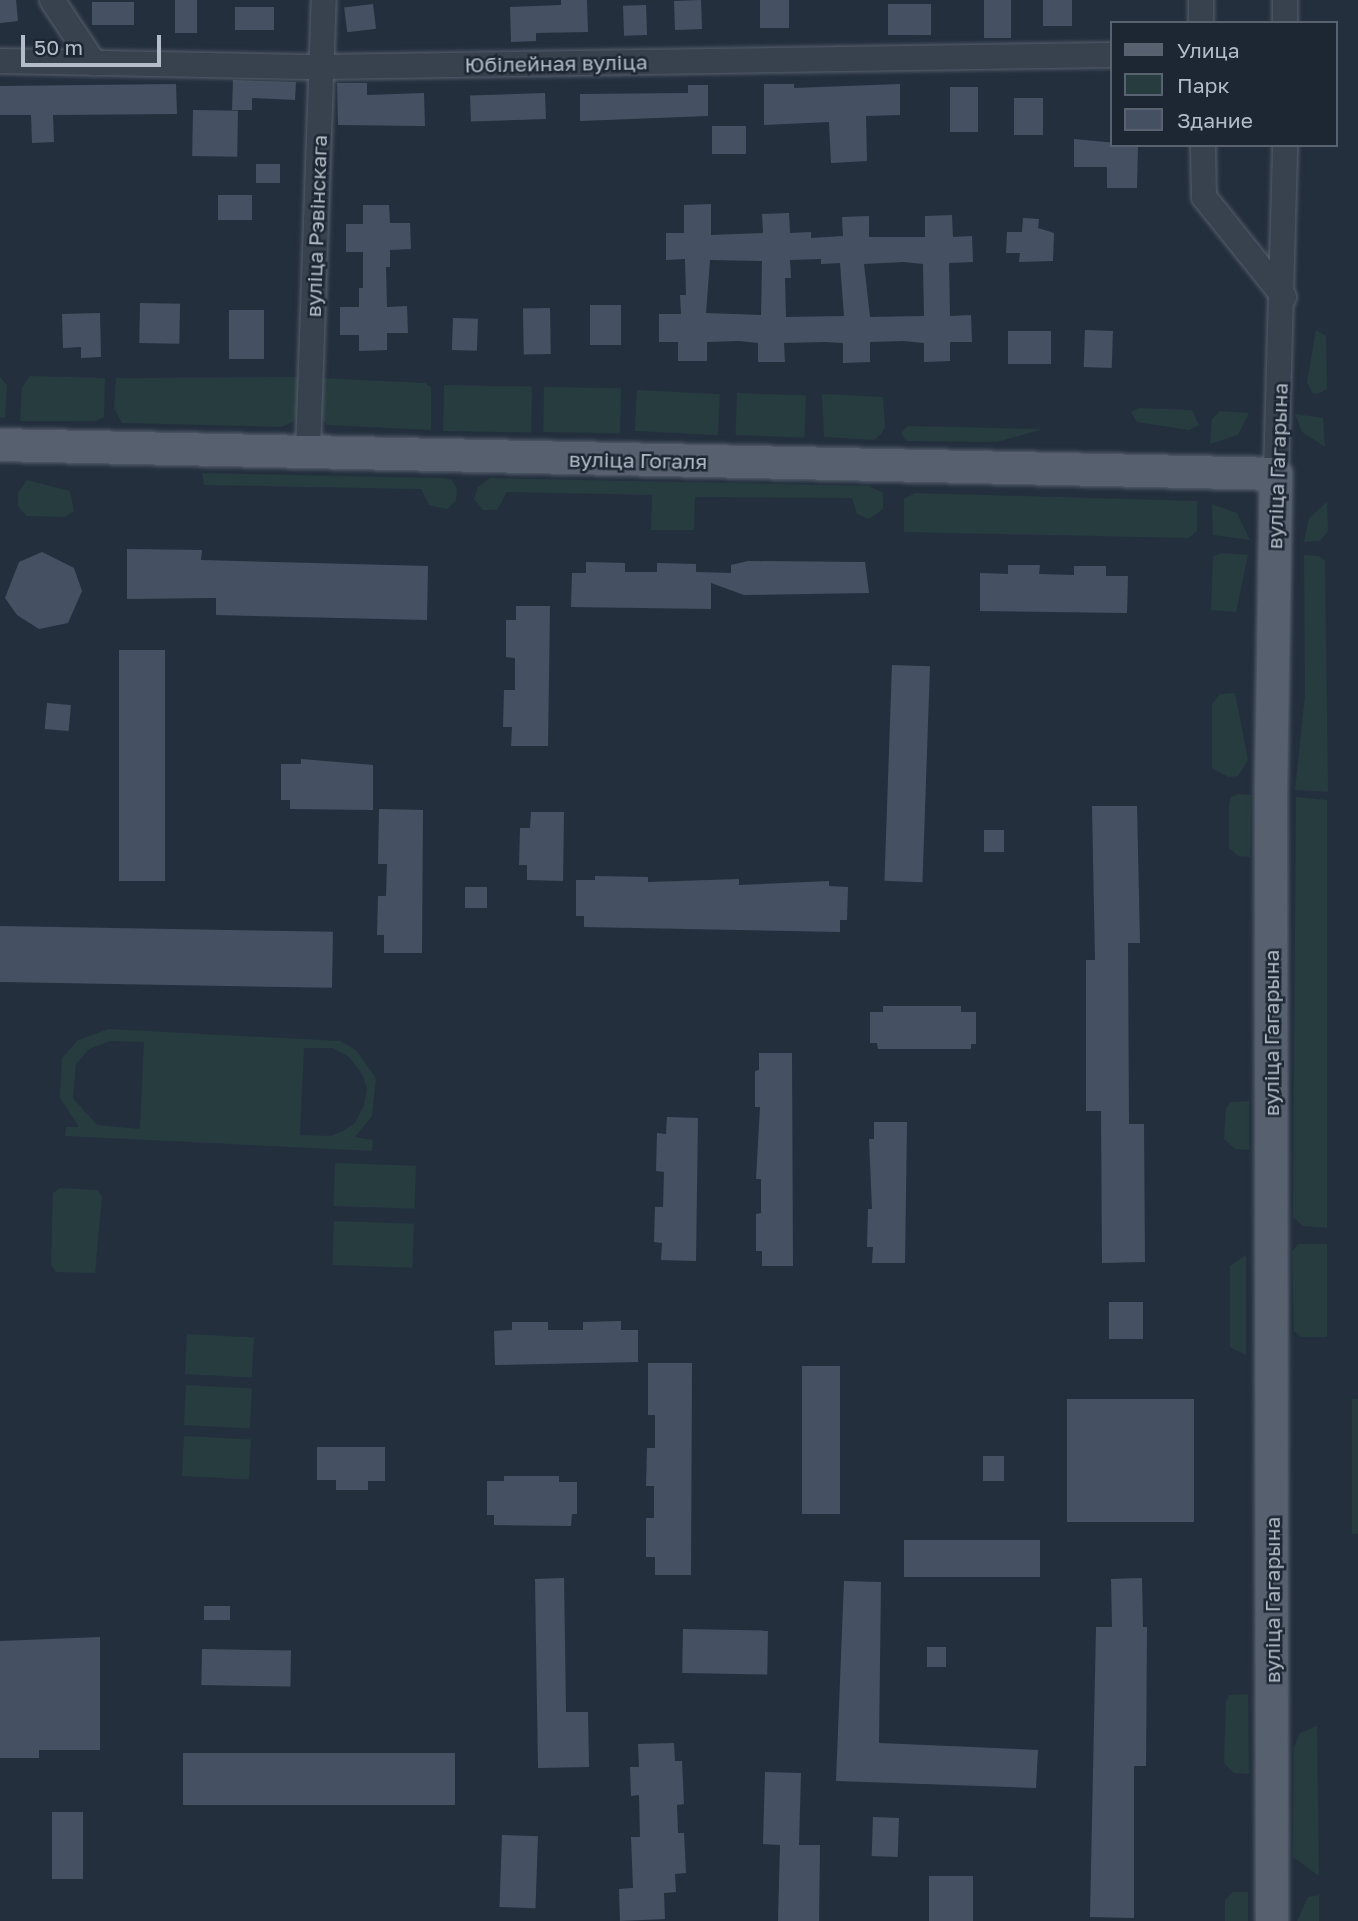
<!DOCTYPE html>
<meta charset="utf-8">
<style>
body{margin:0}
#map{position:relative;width:1358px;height:1921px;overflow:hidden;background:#242f3e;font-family:"Golos Text",sans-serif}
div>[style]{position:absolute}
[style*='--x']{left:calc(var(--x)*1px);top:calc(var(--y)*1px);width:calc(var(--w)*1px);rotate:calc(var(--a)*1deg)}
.green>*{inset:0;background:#263c3f;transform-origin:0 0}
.building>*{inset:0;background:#455162;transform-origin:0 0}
.roads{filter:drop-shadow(0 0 2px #565f6c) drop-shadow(0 0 2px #565f6c)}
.minor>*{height:24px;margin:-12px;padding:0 12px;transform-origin:12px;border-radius:12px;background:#38414e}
.major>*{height:32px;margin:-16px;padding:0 16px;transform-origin:16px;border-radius:16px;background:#56606e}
span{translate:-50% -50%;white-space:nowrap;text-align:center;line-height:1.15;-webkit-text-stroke:5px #1d2633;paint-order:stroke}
.street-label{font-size:21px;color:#b4bcc9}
.legend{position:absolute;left:1110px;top:21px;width:228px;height:126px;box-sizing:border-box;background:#1d2633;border:2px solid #59626f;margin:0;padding:9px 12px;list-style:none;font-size:21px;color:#b4bcc9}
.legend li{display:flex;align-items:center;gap:14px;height:35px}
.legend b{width:35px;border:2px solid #59626f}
.scale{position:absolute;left:21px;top:35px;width:140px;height:32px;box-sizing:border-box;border:4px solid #b4bcc9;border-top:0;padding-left:9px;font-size:21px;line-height:24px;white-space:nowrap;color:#b4bcc9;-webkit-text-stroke:5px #1d2633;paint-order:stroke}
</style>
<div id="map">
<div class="green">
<i style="clip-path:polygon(1316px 330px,1326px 336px,1327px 389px,1318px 394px,1312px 393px,1307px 382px)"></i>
<i style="clip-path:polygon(30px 376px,105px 378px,104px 417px,96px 421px,20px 421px,22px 387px)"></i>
<i style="clip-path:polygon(0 377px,7px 385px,5px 418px,0 417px)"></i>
<i style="clip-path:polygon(303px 377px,299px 413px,293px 422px,281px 427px,122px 423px,114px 408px,116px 378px)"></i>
<i style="clip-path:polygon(320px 378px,425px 383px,431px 387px,431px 430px,327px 425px,318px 413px)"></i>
<i style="left:444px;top:385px;width:88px;height:46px;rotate:1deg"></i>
<i style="left:544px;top:387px;width:77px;height:45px;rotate:1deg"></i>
<i style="left:637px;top:390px;width:83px;height:41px;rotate:3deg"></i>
<i style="left:737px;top:393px;width:69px;height:42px;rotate:2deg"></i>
<i style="clip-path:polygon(822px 394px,883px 397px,885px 427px,881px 434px,874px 440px,824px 437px)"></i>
<i style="clip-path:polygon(1139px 408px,1192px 410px,1199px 425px,1189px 430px,1137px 422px,1131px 412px)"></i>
<i style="clip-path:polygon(1220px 411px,1249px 413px,1238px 435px,1210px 444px,1212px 419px)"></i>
<i style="clip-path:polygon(1295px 414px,1323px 418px,1325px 447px,1302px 432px)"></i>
<i style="clip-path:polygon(908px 426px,1043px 429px,997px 442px,906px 441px,901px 433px)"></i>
<i style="clip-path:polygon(202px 473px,443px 478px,452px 480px,457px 489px,456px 501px,447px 509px,429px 505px,421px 489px,204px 485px)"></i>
<i style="clip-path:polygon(490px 478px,869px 486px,883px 493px,883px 509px,869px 519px,857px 514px,852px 498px,695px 497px,694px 530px,651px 530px,652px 495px,507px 492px,497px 510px,483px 510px,474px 499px,478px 487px)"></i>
<i style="clip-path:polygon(27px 480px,70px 491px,74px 511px,65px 517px,26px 516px,18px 506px,18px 493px)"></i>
<i style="clip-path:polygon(915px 493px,1197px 501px,1197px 531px,1189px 538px,904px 532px,904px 499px)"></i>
<i style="clip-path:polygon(1327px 502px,1328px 531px,1320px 541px,1304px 542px,1309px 518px)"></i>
<i style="clip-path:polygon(1212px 504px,1237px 513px,1250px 540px,1213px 535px)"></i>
<i style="clip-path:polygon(1221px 553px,1248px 555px,1236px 612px,1211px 610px,1213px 557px)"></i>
<i style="clip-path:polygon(1304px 555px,1319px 556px,1325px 561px,1328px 792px,1295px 790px,1305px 695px)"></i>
<i style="clip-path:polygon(1235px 693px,1248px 760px,1238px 776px,1228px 777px,1212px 768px,1212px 704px,1220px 694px)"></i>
<i style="clip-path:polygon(1238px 794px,1251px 795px,1250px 857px,1238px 856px,1229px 848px,1229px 805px,1231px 797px)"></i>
<i style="clip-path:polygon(1296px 797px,1327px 800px,1327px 1228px,1303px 1226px,1293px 1217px)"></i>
<i style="clip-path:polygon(evenodd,109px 1029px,340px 1041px,356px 1050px,376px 1078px,372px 1116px,355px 1137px,373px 1140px,372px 1151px,65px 1136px,66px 1127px,79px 1127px,60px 1098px,62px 1058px,78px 1040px,109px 1029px,110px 1041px,144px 1042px,140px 1129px,97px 1125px,73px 1098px,76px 1064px,89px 1049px,110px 1041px,109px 1029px,304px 1048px,333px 1048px,349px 1057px,362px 1074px,367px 1088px,364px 1105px,355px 1123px,343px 1131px,331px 1136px,300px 1135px,304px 1048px)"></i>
<i style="clip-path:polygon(1249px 1101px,1249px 1150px,1235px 1149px,1224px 1139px,1226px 1108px,1231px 1102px)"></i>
<i style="left:335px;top:1163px;width:81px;height:43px;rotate:2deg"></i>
<i style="clip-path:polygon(60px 1188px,97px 1190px,102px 1196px,95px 1273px,56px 1272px,51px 1265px,53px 1193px)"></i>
<i style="left:334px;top:1221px;width:80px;height:44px;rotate:2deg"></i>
<i style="clip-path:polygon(1298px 1244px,1327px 1244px,1327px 1337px,1301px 1337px,1294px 1331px,1292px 1251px)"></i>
<i style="clip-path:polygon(1246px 1255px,1246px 1355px,1230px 1347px,1230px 1266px)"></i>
<i style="left:187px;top:1334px;width:67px;height:40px;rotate:3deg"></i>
<i style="left:186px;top:1385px;width:66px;height:40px;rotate:3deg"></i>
<i style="left:1352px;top:1399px;width:6px;height:135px"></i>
<i style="left:184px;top:1436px;width:67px;height:40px;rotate:3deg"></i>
<i style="clip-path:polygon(1248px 1694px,1249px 1774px,1234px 1773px,1224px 1763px,1226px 1702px,1229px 1695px)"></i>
<i style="clip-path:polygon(1317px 1726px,1319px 1876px,1293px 1857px,1294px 1747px,1300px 1733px)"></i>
<i style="clip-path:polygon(1233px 1892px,1248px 1892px,1248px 1921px,1225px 1921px,1225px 1900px)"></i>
<i style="clip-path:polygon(1319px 1895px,1319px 1921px,1297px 1921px,1308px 1897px)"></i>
</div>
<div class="building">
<i style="clip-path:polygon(0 0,16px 0,18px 21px,0 23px)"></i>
<i style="left:175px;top:0;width:22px;height:33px"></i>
<i style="clip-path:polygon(561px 0,587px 0,588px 32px,536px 33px,536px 41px,511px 42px,510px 7px,561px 5px)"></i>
<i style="left:701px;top:0;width:29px;height:27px;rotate:88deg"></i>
<i style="left:760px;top:0;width:29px;height:28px"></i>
<i style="left:984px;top:0;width:27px;height:38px"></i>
<i style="left:1043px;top:0;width:29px;height:26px"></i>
<i style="left:134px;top:2px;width:23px;height:42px;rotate:90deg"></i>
<i style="left:373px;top:4px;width:25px;height:29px;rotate:83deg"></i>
<i style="left:888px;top:4px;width:43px;height:31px"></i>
<i style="left:646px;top:5px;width:30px;height:23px;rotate:88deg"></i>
<i style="left:235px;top:7px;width:39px;height:23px"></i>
<i style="clip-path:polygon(233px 80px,296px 82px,295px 100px,252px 98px,252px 110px,232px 110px)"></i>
<i style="clip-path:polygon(337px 83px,367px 83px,367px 95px,424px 93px,425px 126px,338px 125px)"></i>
<i style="clip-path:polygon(176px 84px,177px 114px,53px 115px,54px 142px,32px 143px,31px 115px,0 115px,0 86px)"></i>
<i style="clip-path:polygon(764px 84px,794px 84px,794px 88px,900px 84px,900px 115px,866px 116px,867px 161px,831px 163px,829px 122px,764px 125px)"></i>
<i style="clip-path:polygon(688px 85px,708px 85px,708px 116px,580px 121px,580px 94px,688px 93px)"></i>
<i style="left:950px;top:87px;width:28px;height:45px"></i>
<i style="left:545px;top:93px;width:26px;height:75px;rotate:88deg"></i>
<i style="left:1014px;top:98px;width:29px;height:37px"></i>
<i style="left:193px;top:110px;width:45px;height:46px;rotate:1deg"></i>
<i style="left:746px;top:126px;width:28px;height:34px;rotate:90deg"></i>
<i style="clip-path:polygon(1074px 139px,1138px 145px,1137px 188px,1107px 188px,1107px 167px,1074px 167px)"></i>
<i style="left:256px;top:164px;width:24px;height:19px"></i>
<i style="left:218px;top:195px;width:34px;height:25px"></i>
<i style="clip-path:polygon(evenodd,711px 204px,711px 235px,763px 233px,762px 214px,789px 213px,790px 233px,811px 232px,811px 238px,843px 236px,842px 217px,869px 216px,869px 237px,925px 237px,925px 216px,952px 215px,953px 237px,972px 236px,973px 262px,949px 263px,950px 316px,971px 315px,972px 342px,950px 342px,950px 361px,924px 362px,924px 343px,903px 341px,870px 342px,870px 362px,843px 363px,843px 343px,824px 342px,784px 343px,785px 362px,758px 362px,758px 343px,739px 341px,707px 342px,707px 361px,678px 361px,678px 342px,659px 342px,659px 314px,681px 314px,680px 295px,686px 295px,685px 259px,666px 260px,666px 233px,684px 233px,684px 205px,711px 204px,821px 259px,821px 264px,840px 263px,844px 316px,786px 317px,785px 278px,791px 278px,790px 260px,821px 259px,711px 204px,710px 260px,762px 261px,761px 315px,706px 313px,710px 260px,711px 204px,904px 262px,923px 264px,924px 316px,870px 317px,864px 264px,904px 262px)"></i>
<i style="clip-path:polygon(363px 205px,389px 205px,390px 223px,410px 223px,411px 249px,390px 250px,390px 267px,386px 267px,387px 307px,407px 306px,408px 333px,387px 333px,387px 350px,359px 351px,359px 335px,340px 335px,340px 307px,359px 307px,359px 288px,363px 288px,363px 252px,346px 252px,346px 224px,363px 224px)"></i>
<i style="clip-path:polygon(1023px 218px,1039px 219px,1038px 228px,1054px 233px,1053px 261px,1019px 262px,1020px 253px,1006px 253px,1007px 232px,1022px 232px)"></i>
<i style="left:140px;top:303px;width:40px;height:40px;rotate:1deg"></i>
<i style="left:621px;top:305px;width:40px;height:31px;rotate:90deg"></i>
<i style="left:550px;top:308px;width:46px;height:27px;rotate:89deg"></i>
<i style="left:229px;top:310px;width:35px;height:49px"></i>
<i style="clip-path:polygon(100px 313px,101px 357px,81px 358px,81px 347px,63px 348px,62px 314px)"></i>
<i style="left:453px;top:318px;width:25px;height:32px;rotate:2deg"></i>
<i style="left:1085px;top:330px;width:28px;height:37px;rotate:2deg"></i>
<i style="left:1008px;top:331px;width:43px;height:33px"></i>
<i style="clip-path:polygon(127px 549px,202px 550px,201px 560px,428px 566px,427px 620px,216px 615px,216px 598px,127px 599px)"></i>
<i style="clip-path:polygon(42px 552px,74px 568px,82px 591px,68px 623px,39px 629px,17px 615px,5px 598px,19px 562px)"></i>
<i style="clip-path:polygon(748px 561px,865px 562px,869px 593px,744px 595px,711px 583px,711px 609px,571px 607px,572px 573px,586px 573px,586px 562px,625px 563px,625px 572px,657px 572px,657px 563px,696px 564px,696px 572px,731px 573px,731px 565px)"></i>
<i style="clip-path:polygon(1008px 565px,1040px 565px,1039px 574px,1074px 575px,1074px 566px,1106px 566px,1106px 576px,1128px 576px,1127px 613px,980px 611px,980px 573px,1008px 574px)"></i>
<i style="clip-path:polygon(516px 606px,550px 606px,548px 746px,511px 746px,512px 727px,503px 727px,504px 690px,515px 690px,515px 658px,506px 657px,506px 620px,516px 620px)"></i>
<i style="left:119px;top:650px;width:46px;height:231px"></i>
<i style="left:892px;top:665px;width:38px;height:216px;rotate:2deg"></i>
<i style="left:47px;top:703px;width:24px;height:26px;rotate:5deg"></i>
<i style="clip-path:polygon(301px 759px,373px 765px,373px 810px,290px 809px,290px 800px,281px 800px,281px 764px,301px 764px)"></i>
<i style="clip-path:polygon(1092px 806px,1137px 806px,1140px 943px,1128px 943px,1129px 1124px,1144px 1124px,1145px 1262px,1102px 1263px,1101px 1111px,1086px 1111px,1086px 960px,1095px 960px)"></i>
<i style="clip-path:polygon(379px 809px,423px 810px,422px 953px,384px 953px,384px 935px,377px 935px,378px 896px,386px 896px,387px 864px,378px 864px)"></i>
<i style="clip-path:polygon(531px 812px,564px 812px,563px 881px,527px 880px,527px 865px,519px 865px,520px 828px,530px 828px)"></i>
<i style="left:984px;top:830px;width:20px;height:22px"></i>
<i style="clip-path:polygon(595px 876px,648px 877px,648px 882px,739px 879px,739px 885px,829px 881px,829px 886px,848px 887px,847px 920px,840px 920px,840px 932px,584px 927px,584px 916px,576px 916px,576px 880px,595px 880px)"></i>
<i style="left:465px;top:887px;width:22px;height:21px"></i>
<i style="left:0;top:926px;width:333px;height:56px;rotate:1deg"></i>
<i style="clip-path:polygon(883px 1006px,961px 1006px,961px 1012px,976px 1012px,976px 1044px,971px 1044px,971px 1049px,878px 1049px,877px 1043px,870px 1043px,870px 1012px,883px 1012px)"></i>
<i style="clip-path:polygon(759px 1053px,792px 1053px,793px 1266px,762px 1266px,762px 1251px,756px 1251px,756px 1214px,761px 1213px,761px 1179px,756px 1179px,760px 1107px,755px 1107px,755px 1071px,759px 1070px)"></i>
<i style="clip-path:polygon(667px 1117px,698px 1118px,696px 1261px,661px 1260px,662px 1243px,654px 1242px,655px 1207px,663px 1207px,664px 1172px,656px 1171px,657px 1133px,666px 1134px)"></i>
<i style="clip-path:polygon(874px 1122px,907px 1122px,905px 1263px,872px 1263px,873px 1247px,867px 1247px,868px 1209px,872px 1209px,869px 1139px,874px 1139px)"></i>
<i style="left:1143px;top:1302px;width:37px;height:34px;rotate:90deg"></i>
<i style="clip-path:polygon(621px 1321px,621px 1330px,638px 1330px,638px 1362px,495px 1365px,494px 1331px,512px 1330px,512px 1322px,548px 1322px,548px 1330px,583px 1330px,583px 1322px)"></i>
<i style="clip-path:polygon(648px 1363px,692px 1363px,691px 1575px,655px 1575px,655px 1557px,646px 1557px,646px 1518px,654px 1518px,654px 1486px,646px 1486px,647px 1448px,655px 1448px,655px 1415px,648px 1415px)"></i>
<i style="left:802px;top:1366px;width:38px;height:148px"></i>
<i style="left:1067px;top:1399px;width:127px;height:123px"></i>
<i style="clip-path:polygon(317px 1447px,385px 1447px,385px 1481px,368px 1481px,368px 1490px,336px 1490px,336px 1480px,317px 1480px)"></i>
<i style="left:983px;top:1456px;width:21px;height:25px"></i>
<i style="clip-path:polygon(504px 1476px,559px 1476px,559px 1482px,577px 1482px,577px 1514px,572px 1514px,571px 1526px,494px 1525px,494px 1515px,487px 1515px,487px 1481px,504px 1481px)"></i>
<i style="left:1040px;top:1540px;width:37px;height:136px;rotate:90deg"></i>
<i style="clip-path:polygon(564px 1578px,566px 1712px,588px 1712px,589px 1767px,538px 1768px,535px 1579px)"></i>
<i style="clip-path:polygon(1142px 1578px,1143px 1627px,1147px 1627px,1146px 1766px,1134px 1766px,1134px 1918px,1090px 1917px,1096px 1627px,1112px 1627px,1111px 1579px)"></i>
<i style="clip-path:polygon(844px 1581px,881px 1582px,879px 1743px,1038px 1750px,1036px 1788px,836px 1781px)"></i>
<i style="left:204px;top:1606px;width:26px;height:14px"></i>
<i style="left:683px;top:1629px;width:85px;height:44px;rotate:1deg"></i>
<i style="clip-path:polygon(100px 1637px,100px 1750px,39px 1750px,39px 1758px,0 1758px,0 1641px)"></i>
<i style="left:927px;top:1647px;width:19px;height:20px"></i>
<i style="left:202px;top:1649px;width:89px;height:36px;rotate:1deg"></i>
<i style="clip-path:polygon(674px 1743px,675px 1761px,682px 1761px,684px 1804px,677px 1805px,678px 1833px,684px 1833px,686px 1873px,675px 1874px,676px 1892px,664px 1893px,665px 1919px,620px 1921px,619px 1889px,633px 1888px,631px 1837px,640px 1837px,639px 1795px,631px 1796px,630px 1767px,639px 1767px,638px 1744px)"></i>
<i style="left:455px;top:1753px;width:52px;height:272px;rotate:90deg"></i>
<i style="clip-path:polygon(765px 1772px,801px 1773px,799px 1845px,820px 1845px,819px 1921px,778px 1921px,780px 1845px,763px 1844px)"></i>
<i style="left:52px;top:1812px;width:31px;height:67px"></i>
<i style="left:873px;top:1817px;width:26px;height:39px;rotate:2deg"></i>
<i style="left:502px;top:1835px;width:36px;height:72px;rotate:2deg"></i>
<i style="left:929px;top:1876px;width:44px;height:45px"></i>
</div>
<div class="roads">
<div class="minor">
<i style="--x:52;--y:0;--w:76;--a:56.3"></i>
<i style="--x:1285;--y:0;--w:23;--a:90"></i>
<i style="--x:1201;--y:23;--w:23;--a:-90"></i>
<i style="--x:0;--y:61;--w:321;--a:1.1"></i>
<i style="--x:321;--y:67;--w:790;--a:-0.87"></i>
<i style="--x:1203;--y:145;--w:52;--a:88.9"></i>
<i style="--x:1204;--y:197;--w:128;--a:51.3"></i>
<i style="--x:308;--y:451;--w:451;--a:-88"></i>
<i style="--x:1276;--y:474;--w:329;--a:-88.4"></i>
</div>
<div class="major">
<i style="--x:0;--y:445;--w:1276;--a:1.3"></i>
<i style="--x:1276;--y:474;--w:315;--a:90.9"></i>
<i style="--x:1271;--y:789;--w:1132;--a:89.95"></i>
</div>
</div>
<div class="street-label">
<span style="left:556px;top:63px;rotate:-1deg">Юбілейная вуліца</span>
<span style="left:316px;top:226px;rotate:-88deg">вуліца Рэвінскага</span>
<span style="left:638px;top:460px;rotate:1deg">вуліца Гогаля</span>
<span style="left:1277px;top:466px;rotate:-88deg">вуліца Гагарына</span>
<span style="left:1271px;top:1033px;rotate:-90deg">вуліца Гагарына</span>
<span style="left:1272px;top:1600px;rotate:-90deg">вуліца Гагарына</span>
</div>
<ul class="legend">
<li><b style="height:9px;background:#56606e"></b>Улица</li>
<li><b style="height:19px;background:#263c3f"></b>Парк</li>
<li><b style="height:19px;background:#455162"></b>Здание</li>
</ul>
<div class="scale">50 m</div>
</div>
